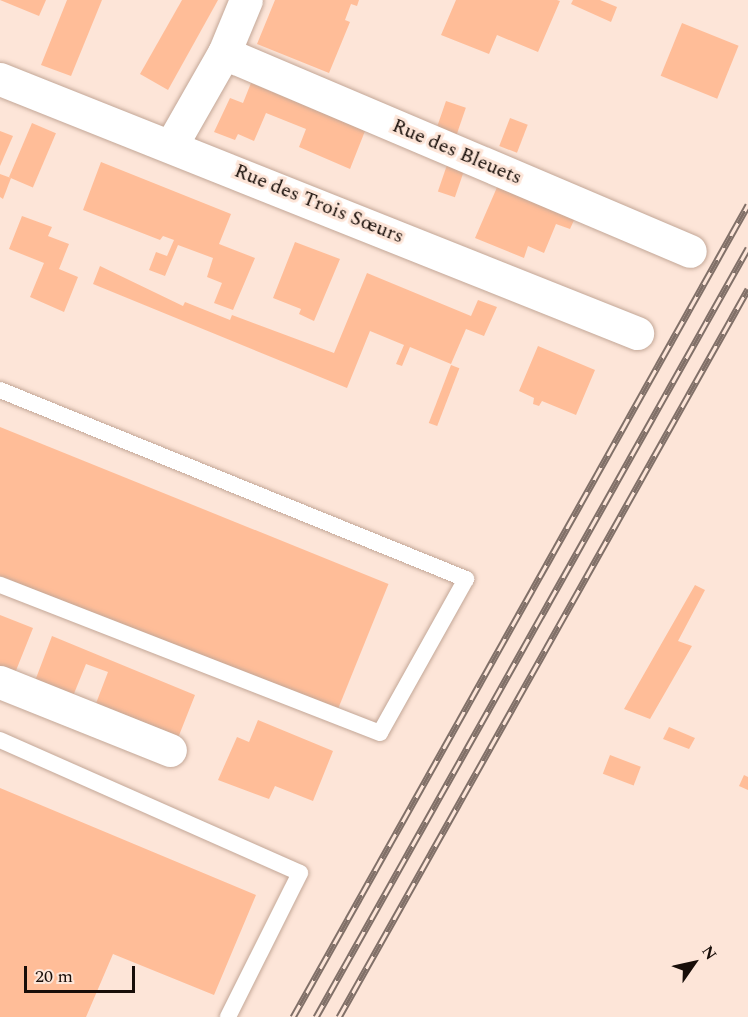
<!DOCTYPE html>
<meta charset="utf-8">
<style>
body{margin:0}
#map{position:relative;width:748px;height:1017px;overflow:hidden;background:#fde5d8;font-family:Spectral,serif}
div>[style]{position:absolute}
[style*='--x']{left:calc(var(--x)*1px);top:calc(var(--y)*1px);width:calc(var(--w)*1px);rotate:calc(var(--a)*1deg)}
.building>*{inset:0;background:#ffbd98;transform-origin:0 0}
.roads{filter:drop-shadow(0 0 2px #c3a797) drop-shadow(0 0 2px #c3a797)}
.lane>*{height:16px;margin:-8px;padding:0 8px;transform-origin:8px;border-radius:8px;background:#fff}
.street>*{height:33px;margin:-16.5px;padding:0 16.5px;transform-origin:16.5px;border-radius:16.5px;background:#fff}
.rail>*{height:7px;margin-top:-3.5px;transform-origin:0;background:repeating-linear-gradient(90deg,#fde5d8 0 14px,#817068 0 28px);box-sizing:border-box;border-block:2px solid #817068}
span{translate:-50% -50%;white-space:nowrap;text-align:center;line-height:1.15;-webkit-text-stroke:6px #fde5d8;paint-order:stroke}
.street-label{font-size:20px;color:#180e09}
.north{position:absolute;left:664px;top:933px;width:60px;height:60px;-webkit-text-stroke:4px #fde5d8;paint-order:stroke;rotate:56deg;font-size:16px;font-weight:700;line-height:24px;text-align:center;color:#180e09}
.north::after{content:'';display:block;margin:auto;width:21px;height:27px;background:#180e09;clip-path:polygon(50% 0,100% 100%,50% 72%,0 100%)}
.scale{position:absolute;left:24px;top:966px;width:111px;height:27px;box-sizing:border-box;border:3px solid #180e09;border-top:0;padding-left:8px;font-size:18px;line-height:21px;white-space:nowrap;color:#180e09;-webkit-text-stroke:4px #fde5d8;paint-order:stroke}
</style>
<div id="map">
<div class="building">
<i style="clip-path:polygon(0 0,46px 0,39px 16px)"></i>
<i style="clip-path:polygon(67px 0,102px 0,71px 76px,41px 65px)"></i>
<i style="clip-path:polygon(182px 0,218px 0,168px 90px,140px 74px)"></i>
<i style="clip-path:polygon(275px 0,359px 0,357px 6px,351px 4px,345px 20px,350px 22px,329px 73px,257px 44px)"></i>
<i style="clip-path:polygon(456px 0,557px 0,560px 1px,538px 52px,497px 35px,489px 54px,441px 35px)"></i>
<i style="clip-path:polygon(573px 0,600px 0,617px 7px,611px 22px,571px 4px)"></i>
<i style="left:682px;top:23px;width:61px;height:57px;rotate:22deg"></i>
<i style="clip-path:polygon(251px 83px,365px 131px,350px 169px,299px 147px,306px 129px,266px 113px,254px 141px,238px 134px,235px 140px,214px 132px,230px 98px,243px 103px)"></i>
<i style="left:446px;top:101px;width:21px;height:30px;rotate:19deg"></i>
<i style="left:510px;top:118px;width:19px;height:30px;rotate:21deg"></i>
<i style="left:32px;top:123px;width:26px;height:59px;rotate:23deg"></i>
<i style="clip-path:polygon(0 131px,13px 136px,0 166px)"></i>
<i style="clip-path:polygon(101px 162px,231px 214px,219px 244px,255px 258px,233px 310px,214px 303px,222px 283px,207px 277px,213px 258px,178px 245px,165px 276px,149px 270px,156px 252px,167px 256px,174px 240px,163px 236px,160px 240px,83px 210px)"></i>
<i style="left:447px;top:165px;width:18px;height:28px;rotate:19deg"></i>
<i style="clip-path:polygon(0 174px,11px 178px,3px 199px,0 197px)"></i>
<i style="clip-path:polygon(498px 185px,575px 218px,570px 229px,556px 224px,544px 253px,528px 246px,524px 258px,475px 238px)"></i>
<i style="clip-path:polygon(22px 216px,52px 227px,48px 236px,69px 244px,59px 269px,78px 277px,64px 312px,30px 297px,44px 263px,9px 249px)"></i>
<i style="clip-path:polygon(295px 242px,340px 259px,314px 321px,299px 314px,301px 309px,273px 298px)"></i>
<i style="clip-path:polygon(100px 266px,183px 306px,185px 302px,230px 320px,232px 315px,334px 353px,367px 273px,471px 316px,478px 300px,497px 307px,484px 336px,466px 329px,451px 364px,410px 347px,402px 366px,396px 364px,404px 345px,370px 331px,347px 388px,93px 284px)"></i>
<i style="clip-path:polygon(538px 346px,595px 370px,576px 415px,542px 401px,539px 406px,533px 404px,534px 398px,519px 391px)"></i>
<i style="left:451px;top:365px;width:9px;height:62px;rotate:21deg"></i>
<i style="left:0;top:427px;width:419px;height:138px;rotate:22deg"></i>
<i style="clip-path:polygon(695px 585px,705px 590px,678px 641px,692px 646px,650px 719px,624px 709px)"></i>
<i style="clip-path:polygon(0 615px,33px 628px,15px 673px,0 667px)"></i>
<i style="clip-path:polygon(52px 636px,195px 695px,178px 738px,95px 706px,108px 672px,86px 664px,73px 696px,35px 681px)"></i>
<i style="clip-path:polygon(258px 720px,333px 751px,313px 801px,275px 786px,269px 799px,218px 780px,237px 737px,249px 742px)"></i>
<i style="clip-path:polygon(669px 727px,695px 738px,689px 749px,663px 739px)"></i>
<i style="left:610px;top:755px;width:33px;height:20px;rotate:21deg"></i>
<i style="clip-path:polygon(744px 775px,748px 777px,748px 790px,739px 786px)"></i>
<i style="clip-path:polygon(0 788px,256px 895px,214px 995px,113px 954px,86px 1017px,0 1017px)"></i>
</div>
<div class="roads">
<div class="lane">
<i style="--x:0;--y:390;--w:503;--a:22.08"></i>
<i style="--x:466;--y:579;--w:176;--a:119.2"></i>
<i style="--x:380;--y:733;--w:408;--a:-158.7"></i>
<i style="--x:0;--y:740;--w:328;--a:23.9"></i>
<i style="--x:300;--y:873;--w:161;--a:116.6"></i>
</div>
<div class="street">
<i style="--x:224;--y:53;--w:506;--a:23.02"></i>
<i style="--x:0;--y:79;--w:686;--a:21.74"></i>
<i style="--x:172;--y:144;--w:105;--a:-60.3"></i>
<i style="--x:224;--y:53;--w:57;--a:-67.5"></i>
<i style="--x:0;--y:682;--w:183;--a:21.8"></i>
</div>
</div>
<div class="rail">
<i style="--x:293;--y:1017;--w:931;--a:-60.74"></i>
<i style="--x:316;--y:1017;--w:882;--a:-60.67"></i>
<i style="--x:339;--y:1017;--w:835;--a:-60.67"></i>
</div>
<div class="street-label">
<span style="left:457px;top:152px;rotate:23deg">Rue des Bleuets</span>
<span style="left:319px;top:204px;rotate:22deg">Rue des Trois Sœurs</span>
</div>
<div class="north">N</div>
<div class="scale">20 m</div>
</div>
